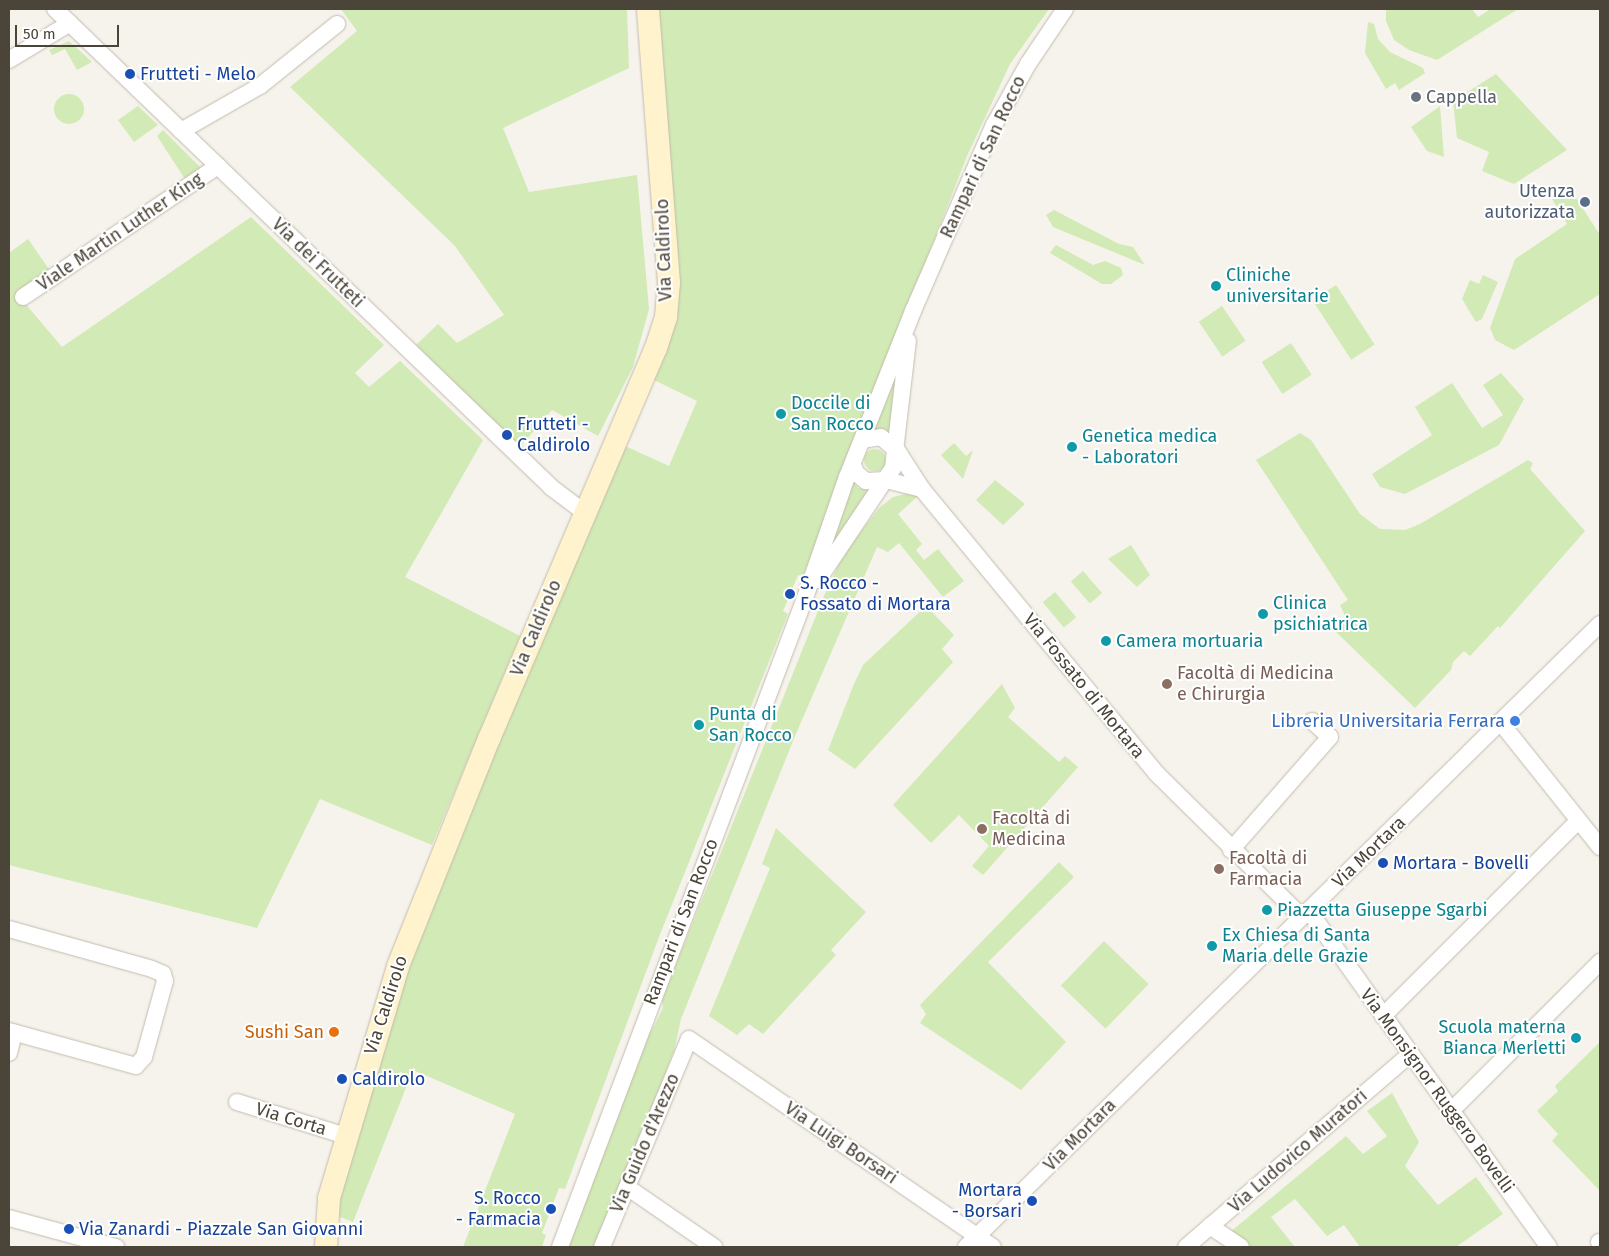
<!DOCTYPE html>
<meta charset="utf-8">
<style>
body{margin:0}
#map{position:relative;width:1609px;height:1256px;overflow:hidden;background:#f6f3ec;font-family:"Fira Sans",sans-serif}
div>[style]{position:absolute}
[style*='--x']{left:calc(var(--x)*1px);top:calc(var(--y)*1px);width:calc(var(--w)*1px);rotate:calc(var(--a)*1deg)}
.green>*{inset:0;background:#d2eab5;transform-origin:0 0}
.round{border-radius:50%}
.roads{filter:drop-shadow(0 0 1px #c2bbae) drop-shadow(0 0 1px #c2bbae)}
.minor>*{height:16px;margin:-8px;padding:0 8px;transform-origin:8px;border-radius:8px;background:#fff}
.secondary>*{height:22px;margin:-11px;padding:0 11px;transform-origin:11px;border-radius:11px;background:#fff3cd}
.dots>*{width:14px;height:14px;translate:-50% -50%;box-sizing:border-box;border:2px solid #fff;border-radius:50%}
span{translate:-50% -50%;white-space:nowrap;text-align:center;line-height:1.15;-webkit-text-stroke:4px #fff;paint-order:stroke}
.transit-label{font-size:18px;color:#164399}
.left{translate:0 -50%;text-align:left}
.right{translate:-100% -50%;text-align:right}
.worship-label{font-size:18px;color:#5b616d}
.street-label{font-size:18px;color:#4b4439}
.service-label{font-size:18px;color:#4e5e75}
.culture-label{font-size:18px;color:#0d838f}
.education-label{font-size:18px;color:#785e54}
.shop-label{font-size:18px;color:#366cbe}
.food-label{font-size:18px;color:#c56008}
.frame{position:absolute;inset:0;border:10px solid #4b4439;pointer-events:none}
.scale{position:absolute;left:15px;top:25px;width:104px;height:22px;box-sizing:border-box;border:2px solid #4b4439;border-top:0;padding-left:6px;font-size:15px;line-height:18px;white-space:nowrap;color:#4b4439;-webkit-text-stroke:4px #fff;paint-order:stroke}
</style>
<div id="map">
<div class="green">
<i style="clip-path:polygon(341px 9px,627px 9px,629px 68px,503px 128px,529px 192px,637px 175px,649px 309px,633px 367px,598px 436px,552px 410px,519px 448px,416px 345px,438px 324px,457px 343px,504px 315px,455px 246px,290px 87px,357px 31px)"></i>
<i style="clip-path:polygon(656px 9px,1049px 9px,1010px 64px,967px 156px,803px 576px,798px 575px,783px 611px,788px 614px,659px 937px,565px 1189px,559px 1188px,542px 1233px,546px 1235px,542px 1247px,463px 1247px,515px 1114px,413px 1070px,353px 1222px,335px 1215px,373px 1067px,434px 896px,623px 445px,669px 466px,697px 401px,652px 379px,672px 325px)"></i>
<i style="clip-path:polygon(1386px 9px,1472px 9px,1478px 17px,1491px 9px,1518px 9px,1437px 60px,1409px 50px,1394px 40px,1386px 21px)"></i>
<i style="clip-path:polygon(1368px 22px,1374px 24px,1378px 39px,1390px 52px,1423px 68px,1425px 73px,1399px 90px,1395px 83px,1386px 89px,1365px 53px)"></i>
<i style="clip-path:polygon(69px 41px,92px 62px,77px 70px,65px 49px,52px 55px,49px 50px)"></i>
<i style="clip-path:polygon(1496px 74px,1567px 150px,1514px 184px,1482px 171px,1489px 152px,1457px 138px,1453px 101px)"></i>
<i class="round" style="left:54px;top:94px;width:30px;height:30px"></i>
<i style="clip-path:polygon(138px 106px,158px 125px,134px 142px,118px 120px)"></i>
<i style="clip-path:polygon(1440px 106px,1444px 157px,1427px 151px,1411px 127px)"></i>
<i style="clip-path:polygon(163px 130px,201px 168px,185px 179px,157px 136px)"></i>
<i style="clip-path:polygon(1569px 187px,1600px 235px,1600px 294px,1514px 350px,1495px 340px,1490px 328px,1515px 259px,1567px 224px,1552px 199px)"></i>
<i style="clip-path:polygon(1054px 210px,1119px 244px,1133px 247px,1145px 265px,1053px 227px,1046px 215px)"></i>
<i style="clip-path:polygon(251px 217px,384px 345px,355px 373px,369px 387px,400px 361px,483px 440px,405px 577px,520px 636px,432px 845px,320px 799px,257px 928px,9px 865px,9px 253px,28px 239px,51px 272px,18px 295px,62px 347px)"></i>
<i style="clip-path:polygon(1056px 245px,1093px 265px,1105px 261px,1121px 268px,1123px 275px,1111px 284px,1102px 284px,1050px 253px)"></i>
<i style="clip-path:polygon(1483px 275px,1498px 282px,1482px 319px,1476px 322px,1462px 299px,1470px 280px,1479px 284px)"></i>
<i style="left:1336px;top:285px;width:71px;height:28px;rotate:57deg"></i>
<i style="left:1222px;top:306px;width:42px;height:28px;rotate:56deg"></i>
<i style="left:1291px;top:343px;width:38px;height:35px;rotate:57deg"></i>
<i style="clip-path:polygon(900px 360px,891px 433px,873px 429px)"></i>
<i style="clip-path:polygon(1501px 373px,1524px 399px,1499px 445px,1405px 494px,1380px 487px,1372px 474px,1432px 435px,1415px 407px,1452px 383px,1482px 428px,1503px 415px,1483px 385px)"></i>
<i style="clip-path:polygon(1300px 433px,1311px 440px,1360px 514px,1380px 529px,1405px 530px,1420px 524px,1528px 460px,1533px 463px,1530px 469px,1585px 531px,1500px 628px,1498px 626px,1470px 656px,1464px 651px,1453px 662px,1451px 670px,1415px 708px,1336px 632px,1346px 618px,1340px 605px,1348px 600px,1256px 460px)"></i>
<i style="clip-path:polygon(954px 443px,966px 456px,973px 450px,963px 479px,941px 455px)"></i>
<i class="round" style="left:864px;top:449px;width:22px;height:22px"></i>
<i style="clip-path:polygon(995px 480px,1025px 504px,1003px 525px,976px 500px)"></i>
<i style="clip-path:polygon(853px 481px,858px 488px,868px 490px,823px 563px)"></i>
<i style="clip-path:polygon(913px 492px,917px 497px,898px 514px,922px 544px,916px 550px,924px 560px,938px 549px,964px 581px,943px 597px,899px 543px,888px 552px,877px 547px,795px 736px,681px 1019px,674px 1051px,597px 1247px,564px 1247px,644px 1031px,652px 1030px,663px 1008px,662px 999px,824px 596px,843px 555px,879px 508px,893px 497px)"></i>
<i style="clip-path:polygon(1131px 545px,1150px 575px,1137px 587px,1108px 559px)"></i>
<i style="left:1083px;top:571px;width:29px;height:16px;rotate:49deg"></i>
<i style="left:1055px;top:592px;width:33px;height:16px;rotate:50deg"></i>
<i style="clip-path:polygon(926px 606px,954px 635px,942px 649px,953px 662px,855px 769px,828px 750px,854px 684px,863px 665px)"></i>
<i style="clip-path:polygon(1002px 684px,1015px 708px,1008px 717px,1059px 762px,1065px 756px,1078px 767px,983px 875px,972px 866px,989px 846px,959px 815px,931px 843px,893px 805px)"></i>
<i style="clip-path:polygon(776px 828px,866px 912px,831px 950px,836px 955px,763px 1034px,749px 1024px,737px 1035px,709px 1016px,770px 868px,762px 864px)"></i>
<i style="clip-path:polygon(1059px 862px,1074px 877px,988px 962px,1066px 1042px,1021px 1090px,920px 1023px,926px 1014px,920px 1005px)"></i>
<i style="left:1104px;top:941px;width:62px;height:62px;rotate:44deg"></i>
<i style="clip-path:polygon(1600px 1042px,1600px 1191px,1552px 1141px,1558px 1134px,1537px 1111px,1558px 1091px,1555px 1086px)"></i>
<i style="clip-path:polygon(1392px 1093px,1419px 1142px,1405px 1166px,1438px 1205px,1476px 1177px,1503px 1214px,1456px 1247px,1360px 1247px,1344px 1225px,1327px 1236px,1295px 1199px,1271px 1217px,1295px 1247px,1249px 1247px,1229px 1233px,1346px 1136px,1363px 1154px,1387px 1136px,1367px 1111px)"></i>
</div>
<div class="roads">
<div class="minor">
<i style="--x:55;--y:9;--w:690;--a:43.94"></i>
<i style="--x:552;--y:488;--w:40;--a:37"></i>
<i style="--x:9;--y:60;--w:71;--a:-31.2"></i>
<i style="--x:181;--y:131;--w:91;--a:-29.7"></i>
<i style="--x:260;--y:86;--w:99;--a:-38.8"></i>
<i style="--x:23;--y:297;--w:235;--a:-33.9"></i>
<i style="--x:862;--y:440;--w:19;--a:-9"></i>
<i style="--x:881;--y:437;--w:21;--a:41"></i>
<i style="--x:897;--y:450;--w:46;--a:57.3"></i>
<i style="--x:922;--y:489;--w:368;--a:50.5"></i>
<i style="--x:1156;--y:773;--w:205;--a:44.6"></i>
<i style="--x:853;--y:465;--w:9;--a:69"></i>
<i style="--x:856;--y:473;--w:13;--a:39"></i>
<i style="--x:866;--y:481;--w:20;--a:-3"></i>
<i style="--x:886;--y:480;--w:37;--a:14"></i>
<i style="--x:818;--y:580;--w:135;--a:-56.2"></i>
<i style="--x:893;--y:468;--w:128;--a:-83.3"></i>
<i style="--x:1501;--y:723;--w:159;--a:51.4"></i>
<i style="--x:1231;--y:850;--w:150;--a:-48.8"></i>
<i style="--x:1330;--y:737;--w:24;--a:-138"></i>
<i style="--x:1309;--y:911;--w:413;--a:54.5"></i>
<i style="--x:9;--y:929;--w:148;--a:15.6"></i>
<i style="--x:152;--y:969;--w:12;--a:24"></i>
<i style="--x:163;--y:974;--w:7;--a:74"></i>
<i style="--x:165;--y:981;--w:79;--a:105.4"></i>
<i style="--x:144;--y:1057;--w:12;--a:132"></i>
<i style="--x:136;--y:1066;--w:132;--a:-164.6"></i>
<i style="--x:1383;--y:1016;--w:276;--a:-45"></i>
<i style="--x:9;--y:1053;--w:21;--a:-76"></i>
<i style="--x:237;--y:1102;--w:114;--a:17.3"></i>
<i style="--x:1451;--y:1111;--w:211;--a:-45"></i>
<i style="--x:627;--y:1187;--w:106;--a:34.6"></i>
<i style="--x:9;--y:1218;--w:111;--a:15.2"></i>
<i style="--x:1210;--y:1226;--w:37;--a:34"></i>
<i style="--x:1599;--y:1242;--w:2;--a:63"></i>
<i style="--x:560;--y:1247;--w:694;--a:-69.32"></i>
<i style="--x:805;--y:598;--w:128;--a:-70.9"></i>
<i style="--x:847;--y:477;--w:179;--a:-68.3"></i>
<i style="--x:913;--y:311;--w:203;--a:-66.5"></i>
<i style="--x:994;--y:125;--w:70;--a:-60.9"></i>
<i style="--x:1028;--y:64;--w:66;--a:-56.1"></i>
<i style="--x:602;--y:1247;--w:225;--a:-67.3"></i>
<i style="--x:689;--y:1039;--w:368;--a:34.4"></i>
<i style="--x:966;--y:1247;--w:889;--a:-44.5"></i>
<i style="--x:1186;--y:1247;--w:296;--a:-40.7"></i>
</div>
<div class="secondary">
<i style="--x:326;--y:1247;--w:49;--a:-86.5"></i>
<i style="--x:329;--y:1198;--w:242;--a:-73.4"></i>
<i style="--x:398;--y:966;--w:245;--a:-68.2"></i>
<i style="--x:489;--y:739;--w:425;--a:-66.9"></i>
<i style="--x:656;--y:348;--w:33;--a:-72"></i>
<i style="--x:666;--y:317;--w:34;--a:-85"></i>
<i style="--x:669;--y:283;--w:275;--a:-94.4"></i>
</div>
</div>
<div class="dots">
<i style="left:130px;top:74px;background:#1a4fb4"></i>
<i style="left:1416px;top:97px;background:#6b7280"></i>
<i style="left:1585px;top:202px;background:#5c6f8a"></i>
<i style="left:1216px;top:286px;background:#0f9aa8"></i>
<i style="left:781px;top:414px;background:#0f9aa8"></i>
<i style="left:507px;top:435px;background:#1a4fb4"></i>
<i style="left:1072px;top:447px;background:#0f9aa8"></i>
<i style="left:790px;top:594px;background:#1a4fb4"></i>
<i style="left:1263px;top:614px;background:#0f9aa8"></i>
<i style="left:1106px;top:641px;background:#0f9aa8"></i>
<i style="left:1167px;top:684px;background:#8d6e63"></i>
<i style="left:1515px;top:721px;background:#3f7fe0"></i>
<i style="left:699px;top:725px;background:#0f9aa8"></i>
<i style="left:982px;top:829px;background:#8d6e63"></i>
<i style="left:1383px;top:863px;background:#1a4fb4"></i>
<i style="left:1219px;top:869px;background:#8d6e63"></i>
<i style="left:1267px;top:910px;background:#0f9aa8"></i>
<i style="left:1212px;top:946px;background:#0f9aa8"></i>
<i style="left:334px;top:1032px;background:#e8710a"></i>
<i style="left:1576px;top:1038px;background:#0f9aa8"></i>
<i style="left:342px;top:1079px;background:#1a4fb4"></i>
<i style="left:1032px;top:1201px;background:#1a4fb4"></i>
<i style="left:551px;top:1209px;background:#1a4fb4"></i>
<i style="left:69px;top:1229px;background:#1a4fb4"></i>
</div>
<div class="transit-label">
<span class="left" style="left:140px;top:74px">Frutteti - Melo</span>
<span class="left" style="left:517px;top:435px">Frutteti -<br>Caldirolo</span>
<span class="left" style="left:800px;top:594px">S. Rocco -<br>Fossato di Mortara</span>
<span class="left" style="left:1393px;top:863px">Mortara - Bovelli</span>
<span class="left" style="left:352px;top:1079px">Caldirolo</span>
<span class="right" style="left:1022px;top:1201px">Mortara<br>- Borsari</span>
<span class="right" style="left:541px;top:1209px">S. Rocco<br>- Farmacia</span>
<span class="left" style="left:79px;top:1229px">Via Zanardi - Piazzale San Giovanni</span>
</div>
<div class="worship-label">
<span class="left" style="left:1426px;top:97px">Cappella</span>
</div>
<div class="street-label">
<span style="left:983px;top:157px;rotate:-65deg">Rampari di San Rocco</span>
<span style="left:120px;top:232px;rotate:-34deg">Viale Martin Luther King</span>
<span style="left:664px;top:250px;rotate:-92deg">Via Caldirolo</span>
<span style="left:318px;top:263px;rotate:44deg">Via dei Frutteti</span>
<span style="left:536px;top:628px;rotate:-67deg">Via Caldirolo</span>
<span style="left:1084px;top:686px;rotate:51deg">Via Fossato di Mortara</span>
<span style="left:1369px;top:852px;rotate:-44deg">Via Mortara</span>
<span style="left:681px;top:922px;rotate:-69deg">Rampari di San Rocco</span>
<span style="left:386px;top:1005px;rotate:-72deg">Via Caldirolo</span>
<span style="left:1437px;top:1091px;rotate:54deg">Via Monsignor Ruggero Bovelli</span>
<span style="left:291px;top:1119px;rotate:17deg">Via Corta</span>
<span style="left:1080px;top:1135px;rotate:-45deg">Via Mortara</span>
<span style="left:645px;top:1143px;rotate:-67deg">Via Guido d'Arezzo</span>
<span style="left:841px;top:1143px;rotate:34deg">Via Luigi Borsari</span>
<span style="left:1298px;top:1151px;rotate:-41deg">Via Ludovico Muratori</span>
</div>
<div class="service-label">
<span class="right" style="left:1575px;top:202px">Utenza<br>autorizzata</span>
</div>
<div class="culture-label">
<span class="left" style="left:1226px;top:286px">Cliniche<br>universitarie</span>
<span class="left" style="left:791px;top:414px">Doccile di<br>San Rocco</span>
<span class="left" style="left:1082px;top:447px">Genetica medica<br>- Laboratori</span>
<span class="left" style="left:1273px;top:614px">Clinica<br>psichiatrica</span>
<span class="left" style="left:1116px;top:641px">Camera mortuaria</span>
<span class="left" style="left:709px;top:725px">Punta di<br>San Rocco</span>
<span class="left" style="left:1277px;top:910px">Piazzetta Giuseppe Sgarbi</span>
<span class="left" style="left:1222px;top:946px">Ex Chiesa di Santa<br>Maria delle Grazie</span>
<span class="right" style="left:1566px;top:1038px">Scuola materna<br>Bianca Merletti</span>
</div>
<div class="education-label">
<span class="left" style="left:1177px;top:684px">Facoltà di Medicina<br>e Chirurgia</span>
<span class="left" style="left:992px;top:829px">Facoltà di<br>Medicina</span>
<span class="left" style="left:1229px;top:869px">Facoltà di<br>Farmacia</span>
</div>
<div class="shop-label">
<span class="right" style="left:1505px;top:721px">Libreria Universitaria Ferrara</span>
</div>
<div class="food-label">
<span class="right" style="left:324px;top:1032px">Sushi San</span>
</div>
<div class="frame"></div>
<div class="scale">50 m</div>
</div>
